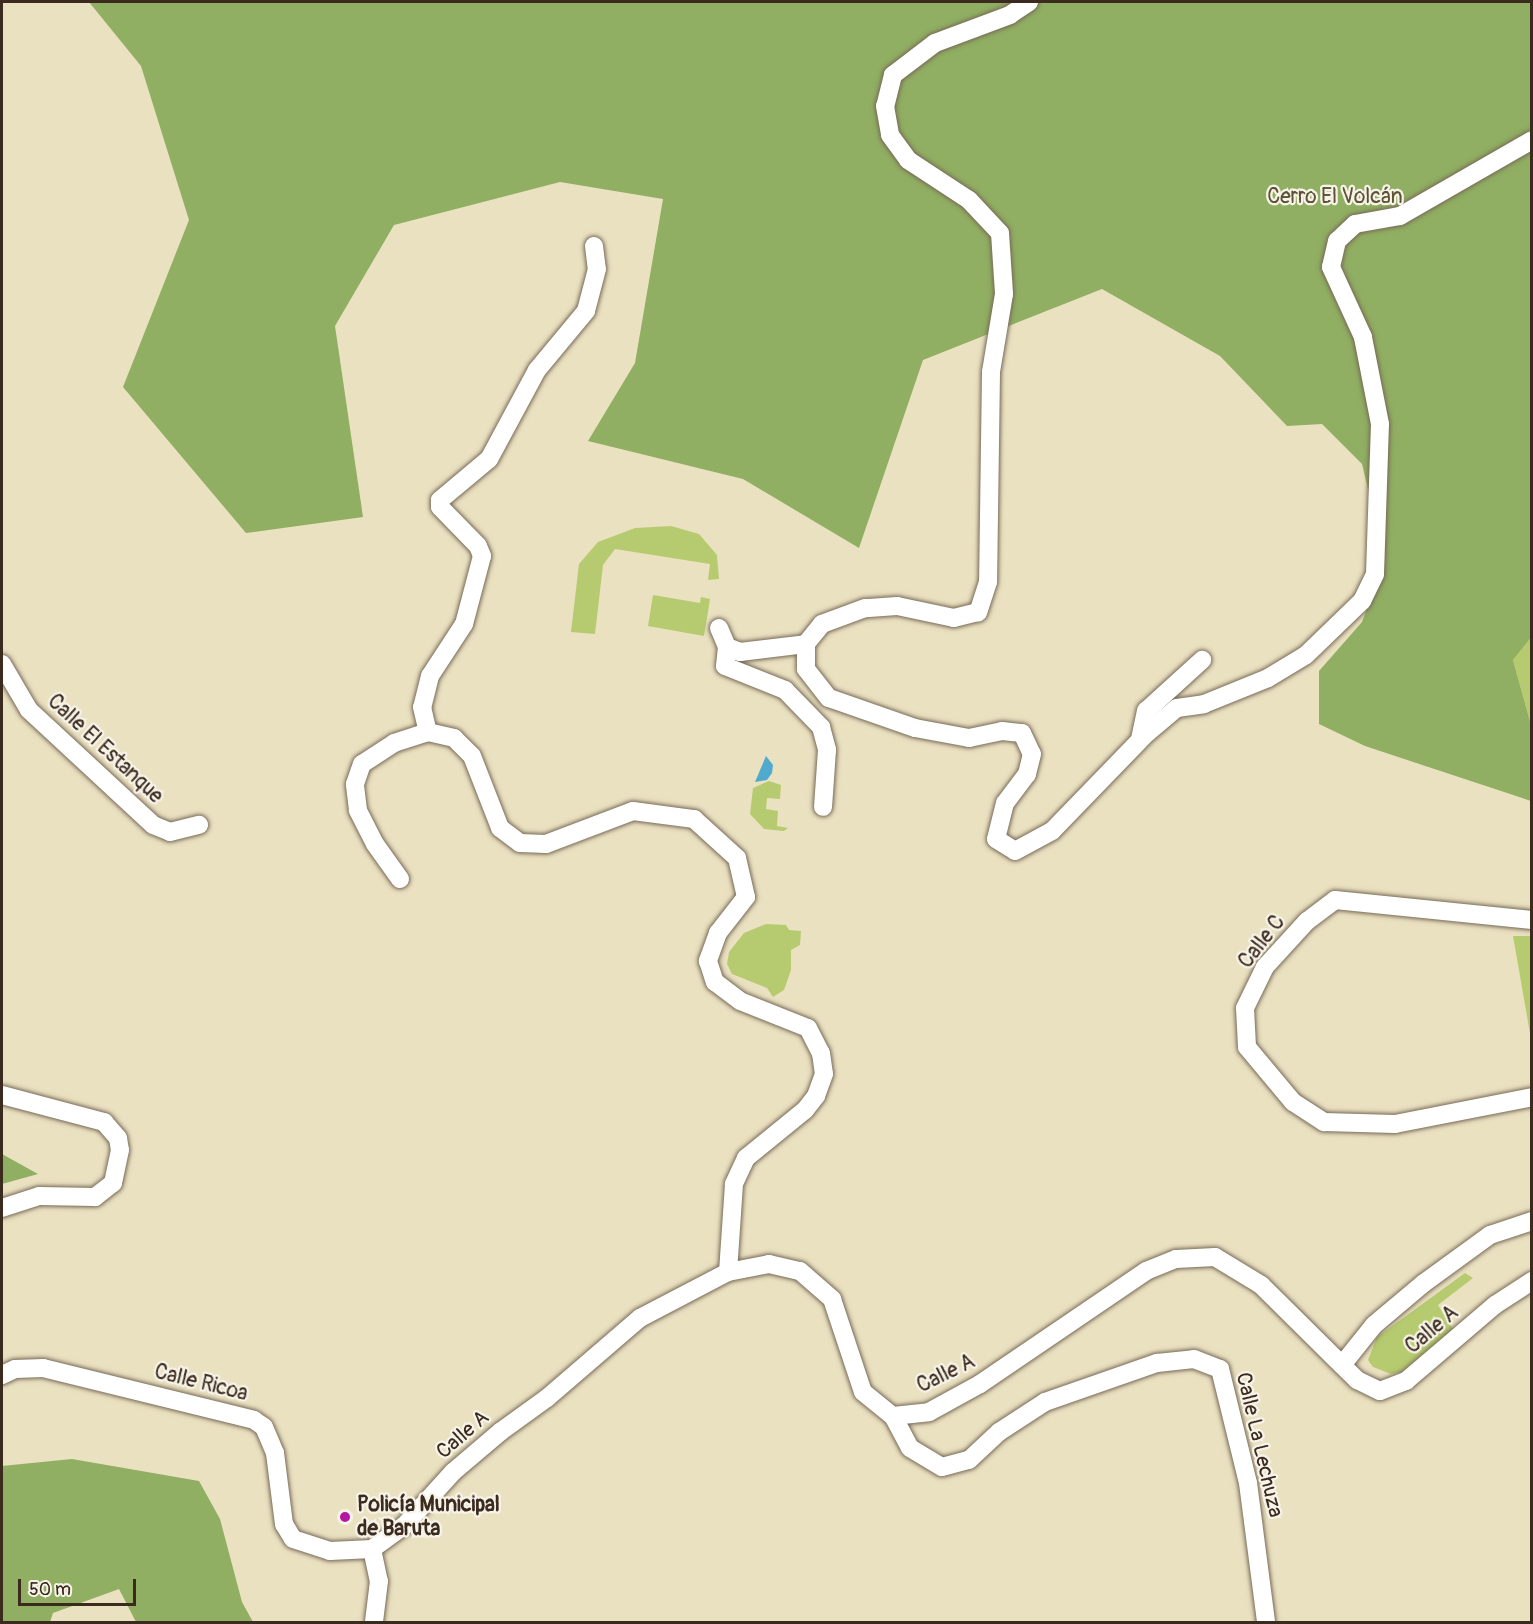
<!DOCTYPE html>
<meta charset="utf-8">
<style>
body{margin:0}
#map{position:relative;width:1533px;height:1624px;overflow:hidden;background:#eae1c1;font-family:Pangolin,sans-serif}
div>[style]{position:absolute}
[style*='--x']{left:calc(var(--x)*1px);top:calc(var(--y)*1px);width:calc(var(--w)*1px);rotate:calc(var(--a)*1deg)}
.green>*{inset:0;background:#b6cb6f}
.forest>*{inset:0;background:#90af62}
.water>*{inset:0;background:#50aace}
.roads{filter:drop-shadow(0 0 2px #786a57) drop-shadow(0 0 2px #786a57)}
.street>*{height:18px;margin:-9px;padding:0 9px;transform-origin:9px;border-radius:9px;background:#fff}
.dots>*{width:16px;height:16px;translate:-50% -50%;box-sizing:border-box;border:3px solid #f7f3e8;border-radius:50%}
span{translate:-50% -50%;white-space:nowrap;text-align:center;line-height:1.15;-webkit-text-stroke:4.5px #f7f3e8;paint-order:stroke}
.park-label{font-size:21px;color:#5a5232}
.street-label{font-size:21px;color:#3b2a1e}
.poi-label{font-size:21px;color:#3b2a1e;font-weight:700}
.left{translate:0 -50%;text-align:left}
.frame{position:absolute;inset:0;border:3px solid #3b2a1e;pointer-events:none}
.scale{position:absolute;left:18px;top:1579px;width:118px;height:27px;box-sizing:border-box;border:3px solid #3b2a1e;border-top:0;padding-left:8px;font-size:18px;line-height:21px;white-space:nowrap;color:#3b2a1e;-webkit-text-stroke:4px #f7f3e8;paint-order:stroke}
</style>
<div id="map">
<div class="green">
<i style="clip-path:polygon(671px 526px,699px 534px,717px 555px,719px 579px,708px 580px,710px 564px,615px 549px,603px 565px,595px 634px,571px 632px,579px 564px,598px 542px,635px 528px)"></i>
<i style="clip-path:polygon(653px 595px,700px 603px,701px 597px,710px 599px,704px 636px,648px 626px)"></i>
<i style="clip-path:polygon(1531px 636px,1531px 725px,1513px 660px)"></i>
<i style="clip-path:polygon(769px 781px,781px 785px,780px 799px,767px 798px,766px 809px,778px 811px,777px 826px,788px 828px,784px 831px,764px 829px,750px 814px,753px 788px)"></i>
<i style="clip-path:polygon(766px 924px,786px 925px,789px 930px,801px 931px,800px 945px,791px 950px,791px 970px,784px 990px,773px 997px,767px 988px,732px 974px,727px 964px,729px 952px,744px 933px)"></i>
<i style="clip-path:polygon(1513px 936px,1531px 936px,1531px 1039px)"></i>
<i style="clip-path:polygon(1465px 1273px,1473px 1278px,1438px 1305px,1453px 1329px,1401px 1372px,1391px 1374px,1373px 1367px,1368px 1360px,1377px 1337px)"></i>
</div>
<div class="forest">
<i style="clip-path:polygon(89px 2px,1531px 2px,1532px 636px,1513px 660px,1531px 725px,1531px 801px,1365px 746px,1319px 724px,1319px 671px,1362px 622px,1385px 560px,1362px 464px,1322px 424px,1287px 426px,1220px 356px,1102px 289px,923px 360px,859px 548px,743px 479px,588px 441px,635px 363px,663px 199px,560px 182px,394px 225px,335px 326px,363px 517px,246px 533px,123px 387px,189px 220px,141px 66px)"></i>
<i style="clip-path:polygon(2px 1154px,38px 1174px,2px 1184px)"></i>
<i style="clip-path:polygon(72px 1459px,199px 1481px,220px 1519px,242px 1602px,253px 1622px,136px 1622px,119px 1589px,53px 1613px,50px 1622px,2px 1622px,2px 1466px)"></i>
</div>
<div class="water">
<i style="clip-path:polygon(766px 756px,773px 765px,772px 773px,767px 780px,755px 782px)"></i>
</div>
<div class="roads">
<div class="street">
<i style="--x:1029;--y:2;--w:23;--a:146"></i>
<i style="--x:1010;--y:15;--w:80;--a:159.5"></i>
<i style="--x:935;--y:43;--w:53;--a:142.7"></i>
<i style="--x:893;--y:75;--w:32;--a:104"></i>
<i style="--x:885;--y:106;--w:29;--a:80"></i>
<i style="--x:890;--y:135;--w:31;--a:54"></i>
<i style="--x:908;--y:160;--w:73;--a:33.3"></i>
<i style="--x:969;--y:200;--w:45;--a:46.8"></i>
<i style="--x:1000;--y:233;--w:61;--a:86.2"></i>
<i style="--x:1004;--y:294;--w:79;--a:99.5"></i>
<i style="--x:991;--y:372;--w:210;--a:90.8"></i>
<i style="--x:988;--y:582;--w:32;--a:108"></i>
<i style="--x:978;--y:612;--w:25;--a:166"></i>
<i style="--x:954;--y:618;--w:58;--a:-168.1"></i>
<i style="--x:897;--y:606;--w:32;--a:176"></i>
<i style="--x:865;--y:608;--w:46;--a:159.6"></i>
<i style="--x:822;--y:624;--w:26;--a:129"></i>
<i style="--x:806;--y:644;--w:25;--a:90"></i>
<i style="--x:806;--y:669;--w:37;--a:52"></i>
<i style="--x:829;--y:698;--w:91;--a:19.2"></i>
<i style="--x:915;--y:728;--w:55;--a:10.5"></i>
<i style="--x:969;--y:738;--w:34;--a:-12"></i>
<i style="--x:1002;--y:731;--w:20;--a:6"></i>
<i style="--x:1022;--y:733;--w:23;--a:65"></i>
<i style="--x:1032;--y:754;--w:21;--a:104"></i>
<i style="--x:1027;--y:774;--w:36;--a:127"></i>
<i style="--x:1005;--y:803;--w:37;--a:104"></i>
<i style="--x:996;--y:839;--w:22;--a:32"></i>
<i style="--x:1015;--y:851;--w:42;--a:-28.4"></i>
<i style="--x:1052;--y:831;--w:136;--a:-45.9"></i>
<i style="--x:1147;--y:733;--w:39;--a:-40"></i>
<i style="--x:1177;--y:708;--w:27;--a:-8"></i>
<i style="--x:1204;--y:704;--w:69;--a:-22.1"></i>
<i style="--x:1268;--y:678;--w:44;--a:-31.2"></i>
<i style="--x:1306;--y:655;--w:78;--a:-44"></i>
<i style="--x:1362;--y:601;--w:30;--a:-64"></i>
<i style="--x:1375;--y:574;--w:150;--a:-88.1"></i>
<i style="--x:1380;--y:424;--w:89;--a:-101.1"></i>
<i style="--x:1363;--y:337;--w:77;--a:-114.6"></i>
<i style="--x:1331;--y:267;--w:27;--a:-77"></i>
<i style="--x:1337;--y:241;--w:25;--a:-43"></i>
<i style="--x:1355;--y:224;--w:46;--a:-10.1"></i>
<i style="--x:1400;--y:216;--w:152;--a:-29.9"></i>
<i style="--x:594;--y:246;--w:23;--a:83"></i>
<i style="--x:597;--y:269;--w:43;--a:104.7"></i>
<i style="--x:586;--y:311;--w:77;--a:129.7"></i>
<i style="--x:537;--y:370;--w:101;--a:118.3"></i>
<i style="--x:489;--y:459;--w:64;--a:140.1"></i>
<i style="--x:440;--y:500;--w:7;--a:90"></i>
<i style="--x:440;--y:507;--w:54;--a:45.7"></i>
<i style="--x:478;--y:546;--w:11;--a:68"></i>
<i style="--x:482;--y:556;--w:70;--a:104.8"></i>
<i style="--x:464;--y:624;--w:62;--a:123.2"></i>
<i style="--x:430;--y:676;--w:32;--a:104"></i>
<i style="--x:422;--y:707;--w:26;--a:77"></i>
<i style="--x:428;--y:732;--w:27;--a:13"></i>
<i style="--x:454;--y:738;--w:25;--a:45"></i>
<i style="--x:472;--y:756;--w:77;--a:68.7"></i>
<i style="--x:500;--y:828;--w:25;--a:37"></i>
<i style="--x:520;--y:843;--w:26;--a:2"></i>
<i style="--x:546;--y:844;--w:93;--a:-20.8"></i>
<i style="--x:633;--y:811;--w:62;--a:7.5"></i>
<i style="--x:694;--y:819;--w:58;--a:42.2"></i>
<i style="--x:737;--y:858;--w:40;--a:77"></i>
<i style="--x:746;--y:897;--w:46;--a:127.9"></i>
<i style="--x:718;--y:933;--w:30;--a:110"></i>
<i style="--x:708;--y:961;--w:22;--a:72"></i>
<i style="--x:715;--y:982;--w:31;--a:37"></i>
<i style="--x:740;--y:1001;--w:73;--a:21.7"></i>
<i style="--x:808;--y:1028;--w:28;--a:63"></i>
<i style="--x:821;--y:1053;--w:21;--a:82"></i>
<i style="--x:824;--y:1074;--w:23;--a:110"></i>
<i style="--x:816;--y:1096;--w:18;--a:128"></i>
<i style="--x:805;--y:1110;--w:76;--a:140.9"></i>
<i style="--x:746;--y:1158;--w:29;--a:115"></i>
<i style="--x:734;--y:1184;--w:88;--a:93.9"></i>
<i style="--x:719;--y:628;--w:21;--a:67"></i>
<i style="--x:727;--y:647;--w:14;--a:21"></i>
<i style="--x:740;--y:652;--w:66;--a:-6.9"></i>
<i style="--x:727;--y:647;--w:19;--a:96"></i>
<i style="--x:725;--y:666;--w:65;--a:21.8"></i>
<i style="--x:785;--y:690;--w:52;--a:45.8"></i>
<i style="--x:821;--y:727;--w:24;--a:75"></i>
<i style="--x:827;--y:750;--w:57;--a:94"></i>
<i style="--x:2;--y:664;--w:53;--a:59.6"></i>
<i style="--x:29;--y:710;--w:169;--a:42.8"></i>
<i style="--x:153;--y:825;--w:18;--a:22"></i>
<i style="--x:170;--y:832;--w:30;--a:-14"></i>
<i style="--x:1140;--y:739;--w:29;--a:-78"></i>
<i style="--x:1146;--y:711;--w:76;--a:-42.3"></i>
<i style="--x:400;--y:879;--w:43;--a:-125.5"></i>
<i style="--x:375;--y:844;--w:38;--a:-117"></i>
<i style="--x:358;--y:810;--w:26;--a:-97"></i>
<i style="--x:355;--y:784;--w:21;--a:-71"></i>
<i style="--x:362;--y:764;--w:38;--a:-33"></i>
<i style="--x:394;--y:743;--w:36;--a:-18"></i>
<i style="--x:1532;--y:920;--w:198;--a:-174.2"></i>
<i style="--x:1335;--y:900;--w:35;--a:143"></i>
<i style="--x:1307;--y:921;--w:62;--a:132.4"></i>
<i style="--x:1265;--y:967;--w:46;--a:116"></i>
<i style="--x:1245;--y:1008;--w:39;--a:87"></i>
<i style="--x:1247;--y:1047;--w:72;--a:50.1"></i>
<i style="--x:1293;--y:1102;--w:37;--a:33"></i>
<i style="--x:1324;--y:1122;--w:71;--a:1.6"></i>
<i style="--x:1395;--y:1124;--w:140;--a:-11.1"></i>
<i style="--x:2;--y:1095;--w:106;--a:14.8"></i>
<i style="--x:104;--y:1122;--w:21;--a:49"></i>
<i style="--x:118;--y:1138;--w:12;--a:81"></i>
<i style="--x:120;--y:1150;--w:34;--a:102"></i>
<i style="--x:113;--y:1183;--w:23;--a:142"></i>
<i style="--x:95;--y:1197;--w:56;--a:-179"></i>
<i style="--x:39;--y:1196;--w:39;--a:162"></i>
<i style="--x:1342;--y:1365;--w:51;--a:-51.3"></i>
<i style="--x:1374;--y:1325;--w:65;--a:-40"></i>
<i style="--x:1424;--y:1283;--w:82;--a:-36"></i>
<i style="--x:1490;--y:1235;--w:44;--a:-18.4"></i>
<i style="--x:2;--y:1375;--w:14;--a:-25"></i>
<i style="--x:15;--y:1369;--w:28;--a:-2"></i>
<i style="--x:43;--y:1368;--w:217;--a:13.8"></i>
<i style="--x:254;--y:1420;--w:12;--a:35"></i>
<i style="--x:264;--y:1427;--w:28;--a:67"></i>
<i style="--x:275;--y:1453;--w:72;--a:82.8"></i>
<i style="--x:284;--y:1524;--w:17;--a:59"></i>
<i style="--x:293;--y:1539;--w:39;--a:18"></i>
<i style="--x:330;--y:1551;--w:42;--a:-2.7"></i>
<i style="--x:893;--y:1416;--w:36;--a:62"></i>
<i style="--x:910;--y:1448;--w:37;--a:31"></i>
<i style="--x:942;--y:1467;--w:28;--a:-15"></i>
<i style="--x:969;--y:1460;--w:41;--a:-43"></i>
<i style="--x:999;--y:1432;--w:55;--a:-33.1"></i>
<i style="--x:1045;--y:1402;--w:119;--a:-19.2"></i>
<i style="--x:1157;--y:1363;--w:37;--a:-6"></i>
<i style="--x:1194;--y:1359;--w:28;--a:21"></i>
<i style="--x:1220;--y:1369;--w:117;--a:76.2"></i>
<i style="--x:1248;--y:1483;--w:140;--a:82.6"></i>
<i style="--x:372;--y:1549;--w:39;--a:-36"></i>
<i style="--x:404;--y:1526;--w:73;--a:-47.8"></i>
<i style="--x:453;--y:1472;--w:62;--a:-40.4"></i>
<i style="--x:500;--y:1432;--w:58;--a:-35.9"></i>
<i style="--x:547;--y:1398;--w:123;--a:-40.7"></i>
<i style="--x:640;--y:1318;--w:99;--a:-27.6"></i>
<i style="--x:728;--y:1272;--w:42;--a:-11"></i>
<i style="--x:769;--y:1264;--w:32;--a:13"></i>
<i style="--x:800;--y:1271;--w:43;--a:41.2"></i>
<i style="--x:832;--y:1299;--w:98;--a:71.6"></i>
<i style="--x:863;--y:1392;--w:38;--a:39"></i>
<i style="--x:893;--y:1416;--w:36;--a:-6"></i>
<i style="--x:929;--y:1412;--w:58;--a:-28.8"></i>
<i style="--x:980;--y:1384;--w:201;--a:-34.2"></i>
<i style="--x:1146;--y:1271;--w:32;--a:-22"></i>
<i style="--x:1176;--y:1259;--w:39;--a:-3"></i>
<i style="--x:1215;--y:1257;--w:54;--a:31.3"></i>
<i style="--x:1261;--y:1285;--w:135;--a:44.7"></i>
<i style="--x:1357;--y:1380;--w:25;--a:26"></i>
<i style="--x:1380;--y:1391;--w:28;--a:-21"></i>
<i style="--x:1406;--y:1381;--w:117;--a:-40.5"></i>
<i style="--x:1495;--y:1305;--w:44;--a:-33"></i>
<i style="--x:372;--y:1549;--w:33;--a:78"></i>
<i style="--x:379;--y:1581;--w:41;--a:97"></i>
</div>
</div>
<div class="dots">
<i style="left:345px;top:1517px;background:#b5179e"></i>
</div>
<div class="park-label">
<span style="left:1335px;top:197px">Cerro El Volcán</span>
</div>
<div class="street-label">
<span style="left:105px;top:749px;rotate:43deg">Calle El Estanque</span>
<span style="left:1262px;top:942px;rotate:-52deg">Calle C</span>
<span style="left:1432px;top:1330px;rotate:-40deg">Calle A</span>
<span style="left:946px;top:1374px;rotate:-26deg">Calle A</span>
<span style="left:201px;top:1383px;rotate:14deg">Calle Ricoa</span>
<span style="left:463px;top:1435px;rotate:-41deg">Calle A</span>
<span style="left:1259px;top:1445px;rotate:77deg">Calle La Lechuza</span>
</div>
<div class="poi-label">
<span class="left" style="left:357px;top:1517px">Policía Municipal<br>de Baruta</span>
</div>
<div class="frame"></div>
<div class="scale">50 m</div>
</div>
